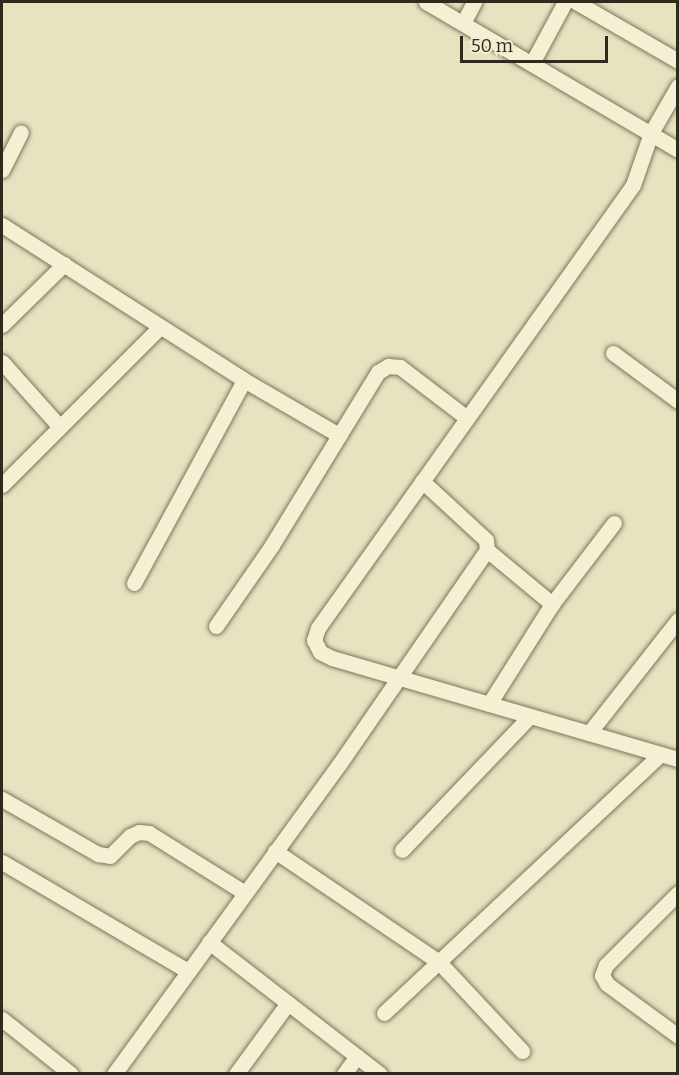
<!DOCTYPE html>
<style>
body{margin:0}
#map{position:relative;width:679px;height:1075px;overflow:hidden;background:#e7e3c1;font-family:Bitter,serif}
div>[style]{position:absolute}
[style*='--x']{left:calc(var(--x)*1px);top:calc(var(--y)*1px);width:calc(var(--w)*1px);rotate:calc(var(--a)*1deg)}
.roads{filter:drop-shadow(0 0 2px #7f755b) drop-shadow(0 0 2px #7f755b)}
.minor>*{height:15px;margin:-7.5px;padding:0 7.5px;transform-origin:7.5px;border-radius:7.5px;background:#f4f0d3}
span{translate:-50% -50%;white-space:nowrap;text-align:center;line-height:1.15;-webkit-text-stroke:5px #f0edd0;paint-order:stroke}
.frame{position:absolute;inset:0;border:3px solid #302a1d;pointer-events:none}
.scale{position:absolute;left:460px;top:36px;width:148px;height:27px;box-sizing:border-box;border:3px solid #302a1d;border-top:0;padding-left:8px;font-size:18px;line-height:21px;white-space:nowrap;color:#302a1d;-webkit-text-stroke:4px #f0edd0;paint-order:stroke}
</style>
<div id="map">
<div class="roads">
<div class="minor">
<i style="--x:426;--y:2;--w:292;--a:30.4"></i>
<i style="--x:576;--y:2;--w:118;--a:30"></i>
<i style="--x:463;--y:23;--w:24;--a:-62"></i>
<i style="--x:532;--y:63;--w:69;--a:-61.6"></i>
<i style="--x:678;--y:86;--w:54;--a:119.9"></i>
<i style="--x:651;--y:133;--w:55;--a:109.1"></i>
<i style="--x:633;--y:185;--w:544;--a:125.42"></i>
<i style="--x:318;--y:628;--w:13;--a:108"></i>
<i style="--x:314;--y:640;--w:13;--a:63"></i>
<i style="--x:320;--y:652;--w:13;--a:27"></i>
<i style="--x:332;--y:658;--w:360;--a:16.3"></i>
<i style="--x:2;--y:170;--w:42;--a:-63.4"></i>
<i style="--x:2;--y:225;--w:287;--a:32.6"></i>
<i style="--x:244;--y:380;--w:110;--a:30.1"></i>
<i style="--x:2;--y:325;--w:87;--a:-44.5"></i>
<i style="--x:613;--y:353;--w:81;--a:36.4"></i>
<i style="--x:2;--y:362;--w:87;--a:48.3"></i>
<i style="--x:2;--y:485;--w:223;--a:-45"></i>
<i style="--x:487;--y:550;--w:85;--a:39.7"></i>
<i style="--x:134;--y:583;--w:231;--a:-61.5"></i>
<i style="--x:216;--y:626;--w:98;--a:-55.3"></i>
<i style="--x:272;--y:545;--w:203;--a:-58.5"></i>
<i style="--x:378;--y:372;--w:12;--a:-31"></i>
<i style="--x:388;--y:366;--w:12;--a:5"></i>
<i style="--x:400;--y:367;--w:84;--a:37.3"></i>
<i style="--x:489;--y:704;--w:118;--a:-57.8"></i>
<i style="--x:552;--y:604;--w:102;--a:-52.6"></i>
<i style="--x:589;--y:733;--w:144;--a:-51.8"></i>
<i style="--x:2;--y:799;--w:111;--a:29.8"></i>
<i style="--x:98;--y:854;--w:12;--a:9"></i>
<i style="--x:110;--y:856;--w:28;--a:-45"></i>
<i style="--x:130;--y:836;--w:10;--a:-24"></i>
<i style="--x:139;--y:832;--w:10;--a:6"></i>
<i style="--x:149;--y:833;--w:113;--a:32"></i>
<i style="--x:402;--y:850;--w:185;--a:-46.3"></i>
<i style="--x:275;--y:851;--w:198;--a:34.1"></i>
<i style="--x:439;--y:962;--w:122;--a:47"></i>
<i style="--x:2;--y:862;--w:216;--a:30.4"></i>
<i style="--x:678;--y:893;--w:102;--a:135"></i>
<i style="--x:606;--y:965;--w:11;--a:112"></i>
<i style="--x:602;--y:975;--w:10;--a:61"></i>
<i style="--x:607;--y:984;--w:88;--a:36.2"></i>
<i style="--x:209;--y:942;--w:216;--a:37.7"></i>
<i style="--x:384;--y:1013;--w:379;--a:-43.1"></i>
<i style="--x:2;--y:1019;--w:88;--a:38.6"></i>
<i style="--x:114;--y:1074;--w:384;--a:-54"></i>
<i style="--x:340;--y:763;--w:259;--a:-55.4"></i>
<i style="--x:487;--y:550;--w:10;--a:-96"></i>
<i style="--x:486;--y:540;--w:87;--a:-137.3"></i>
<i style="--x:236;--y:1074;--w:88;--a:-53.8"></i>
<i style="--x:344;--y:1074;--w:22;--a:-54"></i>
</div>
</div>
<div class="frame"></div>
<div class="scale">50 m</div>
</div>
